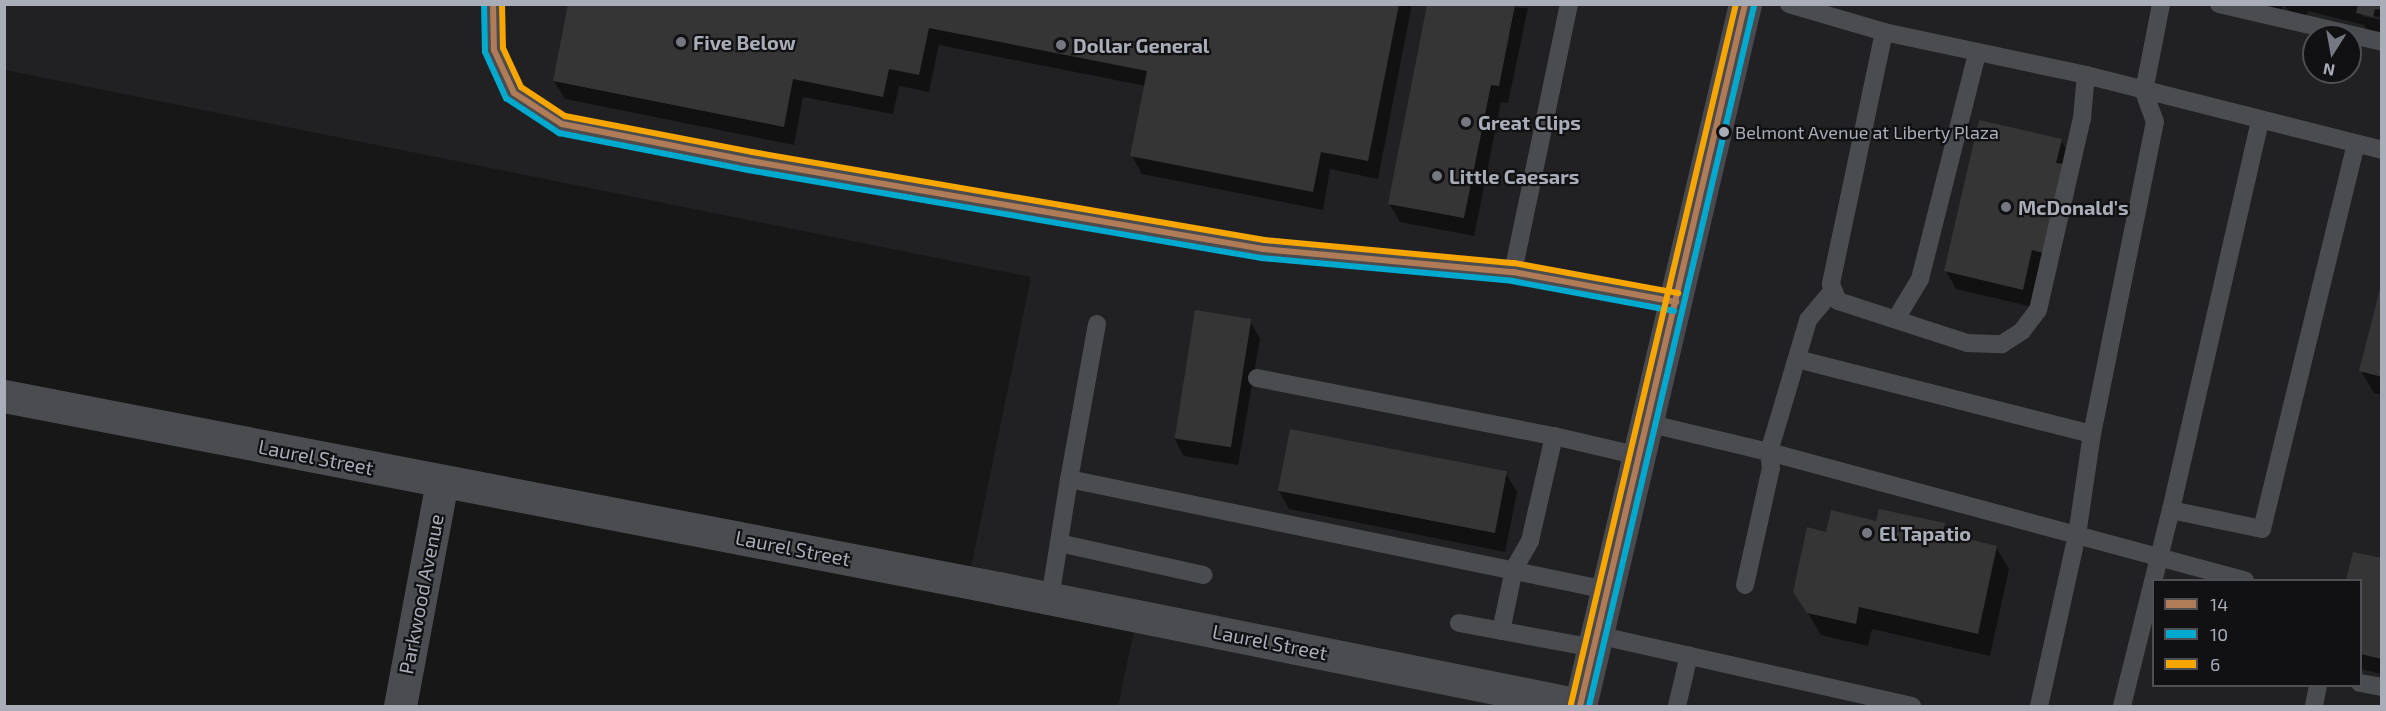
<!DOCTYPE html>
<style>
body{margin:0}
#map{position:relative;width:2386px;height:711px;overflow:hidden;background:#171717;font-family:"Exo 2",sans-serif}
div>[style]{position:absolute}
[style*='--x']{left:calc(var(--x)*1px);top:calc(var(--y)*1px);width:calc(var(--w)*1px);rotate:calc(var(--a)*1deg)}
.built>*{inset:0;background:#212123}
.shadow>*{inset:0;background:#0007}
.building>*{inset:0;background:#353536;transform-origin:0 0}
.service>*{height:18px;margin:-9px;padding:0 9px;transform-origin:9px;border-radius:9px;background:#4b4c50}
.minor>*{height:33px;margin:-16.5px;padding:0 16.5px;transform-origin:16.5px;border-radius:16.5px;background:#4b4c50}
.secondary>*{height:33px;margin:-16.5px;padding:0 16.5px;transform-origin:16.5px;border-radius:16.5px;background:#4a4a4e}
.bus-1>*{height:6px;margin:-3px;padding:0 3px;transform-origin:3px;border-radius:3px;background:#b07c57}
.bus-2>*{height:6px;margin:-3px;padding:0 3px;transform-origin:3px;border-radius:3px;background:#00a9ce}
.bus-3>*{height:6px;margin:-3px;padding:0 3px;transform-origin:3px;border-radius:3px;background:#f7a600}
.dots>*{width:16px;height:16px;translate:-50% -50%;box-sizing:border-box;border:3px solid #111113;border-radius:50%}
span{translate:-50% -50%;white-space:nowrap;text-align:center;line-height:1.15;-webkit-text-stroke:4.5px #111113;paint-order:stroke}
.bus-label{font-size:18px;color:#a8adb8}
.left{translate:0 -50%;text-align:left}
.poi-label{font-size:20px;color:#a8adb8;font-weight:700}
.street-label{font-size:20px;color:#a8adb8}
.frame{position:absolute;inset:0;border:6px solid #a8adb8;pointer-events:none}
.legend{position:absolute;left:2152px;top:579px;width:210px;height:108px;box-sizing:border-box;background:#111113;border:2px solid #4d4f55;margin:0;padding:8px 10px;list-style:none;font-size:18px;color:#a8adb8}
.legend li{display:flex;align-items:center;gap:12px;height:30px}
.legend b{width:30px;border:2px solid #4d4f55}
.north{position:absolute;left:2302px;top:24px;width:60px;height:60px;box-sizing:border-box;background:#111113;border:2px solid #4d4f55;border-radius:50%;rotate:191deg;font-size:16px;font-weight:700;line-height:24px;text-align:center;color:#a8adb8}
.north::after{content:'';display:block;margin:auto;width:21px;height:27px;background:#757880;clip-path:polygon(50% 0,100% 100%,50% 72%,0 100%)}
</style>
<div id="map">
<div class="built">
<i style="clip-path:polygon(evenodd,4px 5px,2381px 5px,2381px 706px,1118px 706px,1137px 616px,968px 582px,1031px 277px,5px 70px,4px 5px,2314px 36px,2350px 36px,2350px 72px,2314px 72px,2314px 36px,4px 5px,2154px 580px,2360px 580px,2360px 686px,2154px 686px,2154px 580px)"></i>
</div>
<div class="shadow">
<i style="clip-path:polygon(569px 4px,1412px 4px,1378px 179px,1330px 169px,1323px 210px,1142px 174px,1132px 156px,1146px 86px,939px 45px,929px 92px,899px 86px,893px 114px,803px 97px,794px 145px,565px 99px,554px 81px)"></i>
<i style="clip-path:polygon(1429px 4px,1528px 8px,1508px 103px,1501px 102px,1474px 236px,1400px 222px,1389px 203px)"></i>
<i style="clip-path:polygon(evenodd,2244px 4px,2382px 4px,2382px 38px,2370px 35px,2364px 25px,2308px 11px,2306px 20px,2295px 17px,2283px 5px,2281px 14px,2244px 4px,2362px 13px,2380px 17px,2380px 20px,2362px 16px,2362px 13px)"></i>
<i style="clip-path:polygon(2061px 140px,2071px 159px,2033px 307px,1956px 289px,1946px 271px)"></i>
<i style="clip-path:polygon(2382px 287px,2382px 395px,2374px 393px,2361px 371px)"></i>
<i style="clip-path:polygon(1250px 321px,1260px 339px,1238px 465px,1184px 456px,1174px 438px)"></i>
<i style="clip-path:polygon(1506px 474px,1517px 492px,1505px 552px,1289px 509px,1279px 491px)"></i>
<i style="clip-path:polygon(1877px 523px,1944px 525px,1951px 537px,1996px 547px,2009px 569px,1990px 656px,1872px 629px,1868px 646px,1821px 635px,1795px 591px,1827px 534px)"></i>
<i style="clip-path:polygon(2354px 554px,2382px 560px,2382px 674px,2360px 669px,2360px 580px,2347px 580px)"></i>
</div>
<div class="building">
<i style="clip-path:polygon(568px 4px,1399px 4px,1368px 161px,1321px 152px,1313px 192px,1130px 156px,1147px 71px,929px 28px,919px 75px,889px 69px,883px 97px,793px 79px,784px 127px,553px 81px)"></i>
<i style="clip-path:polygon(2358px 4px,2382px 4px,2382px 10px,2375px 9px,2373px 17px,2356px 13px)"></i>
<i style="clip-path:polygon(1427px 5px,1515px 5px,1499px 86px,1491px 85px,1464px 218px,1388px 204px)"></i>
<i style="clip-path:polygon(1979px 120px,2062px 139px,2056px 163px,2064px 164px,2043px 253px,2032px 250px,2023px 290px,1944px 271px)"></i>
<i style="clip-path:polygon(2381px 285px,2382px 285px,2382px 377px,2359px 371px)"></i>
<i style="left:1195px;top:310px;width:57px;height:130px;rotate:9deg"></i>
<i style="left:1290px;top:429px;width:221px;height:63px;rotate:11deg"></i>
<i style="clip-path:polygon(1879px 509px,1945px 523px,1943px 533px,1997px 546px,1978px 634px,1859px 607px,1856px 624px,1807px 613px,1793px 592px,1807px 527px,1826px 532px,1831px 510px,1876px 521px)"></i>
<i style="clip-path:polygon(2353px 552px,2382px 558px,2382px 659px,2360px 654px,2360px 580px,2346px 580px)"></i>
</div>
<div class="service">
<i style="--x:493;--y:4;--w:46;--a:88.8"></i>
<i style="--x:494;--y:50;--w:47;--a:65.1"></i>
<i style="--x:514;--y:93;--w:57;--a:32.9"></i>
<i style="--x:562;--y:124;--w:192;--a:11.1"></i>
<i style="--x:750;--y:161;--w:520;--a:9.73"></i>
<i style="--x:1263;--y:249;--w:251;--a:5.3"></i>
<i style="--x:1513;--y:272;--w:166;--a:10.4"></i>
<i style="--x:1789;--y:4;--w:99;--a:16.4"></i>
<i style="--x:1884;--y:32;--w:207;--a:12"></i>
<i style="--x:2086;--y:75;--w:305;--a:14.2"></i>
<i style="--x:2219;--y:4;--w:167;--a:13.1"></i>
<i style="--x:1884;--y:32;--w:258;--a:101.9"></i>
<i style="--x:1831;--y:284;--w:18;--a:68"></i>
<i style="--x:1838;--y:301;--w:136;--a:18"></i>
<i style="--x:1967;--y:343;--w:35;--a:2"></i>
<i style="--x:2002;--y:344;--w:24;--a:-33"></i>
<i style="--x:2022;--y:331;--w:26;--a:-53"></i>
<i style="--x:2038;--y:310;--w:197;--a:-77.1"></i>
<i style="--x:2082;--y:118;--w:43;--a:-84.7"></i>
<i style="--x:2260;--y:121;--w:399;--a:102.9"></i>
<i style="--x:2171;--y:510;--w:93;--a:11.8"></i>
<i style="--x:2262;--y:529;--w:396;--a:-76.3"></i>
<i style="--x:1513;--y:272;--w:274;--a:-78.2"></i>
<i style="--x:1896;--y:319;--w:47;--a:-59"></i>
<i style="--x:1920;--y:279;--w:233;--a:-75.8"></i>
<i style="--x:1097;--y:324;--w:158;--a:100.2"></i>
<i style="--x:1069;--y:479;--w:549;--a:11.66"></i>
<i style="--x:1797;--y:359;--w:304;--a:14.3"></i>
<i style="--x:1257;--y:378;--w:303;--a:11.1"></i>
<i style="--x:1554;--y:436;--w:108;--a:102.9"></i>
<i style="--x:1530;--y:541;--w:32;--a:120"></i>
<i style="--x:1514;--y:569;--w:63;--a:101.8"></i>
<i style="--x:1647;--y:423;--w:125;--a:13.4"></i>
<i style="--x:1769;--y:452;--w:493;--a:15.1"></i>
<i style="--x:1554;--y:436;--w:87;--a:13.2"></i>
<i style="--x:1059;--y:543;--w:148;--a:12.5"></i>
<i style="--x:1745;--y:585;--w:120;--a:-77.5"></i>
<i style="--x:1771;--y:468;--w:16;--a:-97"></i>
<i style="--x:1769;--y:452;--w:138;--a:-73.5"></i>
<i style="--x:1808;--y:320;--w:39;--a:-50"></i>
<i style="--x:1050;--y:598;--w:121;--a:-80.9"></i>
<i style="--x:1459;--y:623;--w:137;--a:10.5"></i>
<i style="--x:1597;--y:635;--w:323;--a:12.7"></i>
<i style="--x:2360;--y:683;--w:22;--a:10"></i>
<i style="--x:1677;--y:706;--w:52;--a:-76.8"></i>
<i style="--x:2039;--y:706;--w:175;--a:-77.5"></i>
<i style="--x:2077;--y:535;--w:102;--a:-81.6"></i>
<i style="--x:2092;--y:434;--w:318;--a:-78.6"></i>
<i style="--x:2155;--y:122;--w:33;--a:-110"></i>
<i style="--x:2144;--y:91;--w:89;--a:-78.9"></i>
<i style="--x:2122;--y:706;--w:202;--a:-76"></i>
<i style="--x:2314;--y:706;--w:20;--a:-79"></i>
</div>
<div class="minor">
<i style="--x:4;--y:396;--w:1012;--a:10.93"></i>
<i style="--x:998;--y:588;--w:594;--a:11.37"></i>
<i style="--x:400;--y:706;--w:229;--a:-79.4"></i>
</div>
<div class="secondary">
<i style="--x:1580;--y:706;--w:721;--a:-76.77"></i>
</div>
<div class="bus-1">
<i style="--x:493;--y:4;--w:46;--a:88.8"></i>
<i style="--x:494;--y:50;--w:47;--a:65.1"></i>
<i style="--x:514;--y:93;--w:57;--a:32.9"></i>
<i style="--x:562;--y:124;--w:192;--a:11.1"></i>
<i style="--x:750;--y:161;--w:520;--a:9.73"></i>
<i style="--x:1263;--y:249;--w:251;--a:5.3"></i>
<i style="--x:1513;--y:272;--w:166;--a:10.4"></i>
<i style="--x:1580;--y:706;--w:721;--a:-76.77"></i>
</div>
<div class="bus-2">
<i style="--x:484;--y:4;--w:48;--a:88.8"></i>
<i style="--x:485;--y:52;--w:51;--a:65.5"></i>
<i style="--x:506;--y:98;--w:64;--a:33.4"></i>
<i style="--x:559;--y:133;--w:193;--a:11.1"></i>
<i style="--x:748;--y:170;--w:520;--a:9.73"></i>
<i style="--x:1261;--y:258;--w:252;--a:5.2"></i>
<i style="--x:1512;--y:281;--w:165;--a:10.5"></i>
<i style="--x:1589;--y:706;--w:719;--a:-76.74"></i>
</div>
<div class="bus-3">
<i style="--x:502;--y:4;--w:44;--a:88.7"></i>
<i style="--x:503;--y:48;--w:43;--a:65.2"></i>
<i style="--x:521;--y:87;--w:53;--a:33.4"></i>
<i style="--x:565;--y:116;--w:190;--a:10.9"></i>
<i style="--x:752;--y:152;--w:520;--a:9.75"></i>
<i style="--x:1264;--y:240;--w:251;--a:5.3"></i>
<i style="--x:1514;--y:263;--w:167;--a:10.4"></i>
<i style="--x:1571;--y:704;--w:719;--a:-76.74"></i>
</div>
<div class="dots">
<i style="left:681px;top:42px;background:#757880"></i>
<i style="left:1061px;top:45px;background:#757880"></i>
<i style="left:1466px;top:122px;background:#757880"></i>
<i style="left:1724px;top:132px;background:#a8adb8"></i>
<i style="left:1437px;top:176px;background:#757880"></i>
<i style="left:2006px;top:207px;background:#757880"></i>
<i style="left:1867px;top:533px;background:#757880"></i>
</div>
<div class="bus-label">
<span class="left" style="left:1735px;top:132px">Belmont Avenue at Liberty Plaza</span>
</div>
<div class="poi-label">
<span class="left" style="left:693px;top:42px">Five Below</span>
<span class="left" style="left:1073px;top:45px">Dollar General</span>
<span class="left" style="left:1478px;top:122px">Great Clips</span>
<span class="left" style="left:1449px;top:176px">Little Caesars</span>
<span class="left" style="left:2018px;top:207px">McDonald's</span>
<span class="left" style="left:1879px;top:533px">El Tapatio</span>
</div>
<div class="street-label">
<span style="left:316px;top:457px;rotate:11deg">Laurel Street</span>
<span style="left:793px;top:548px;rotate:11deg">Laurel Street</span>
<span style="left:421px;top:594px;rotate:-79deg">Parkwood Avenue</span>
<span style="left:1270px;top:642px;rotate:11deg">Laurel Street</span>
</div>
<div class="frame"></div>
<ul class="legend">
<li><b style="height:8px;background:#b07c57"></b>14</li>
<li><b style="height:8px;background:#00a9ce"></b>10</li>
<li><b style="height:8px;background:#f7a600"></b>6</li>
</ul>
<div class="north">N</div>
</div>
